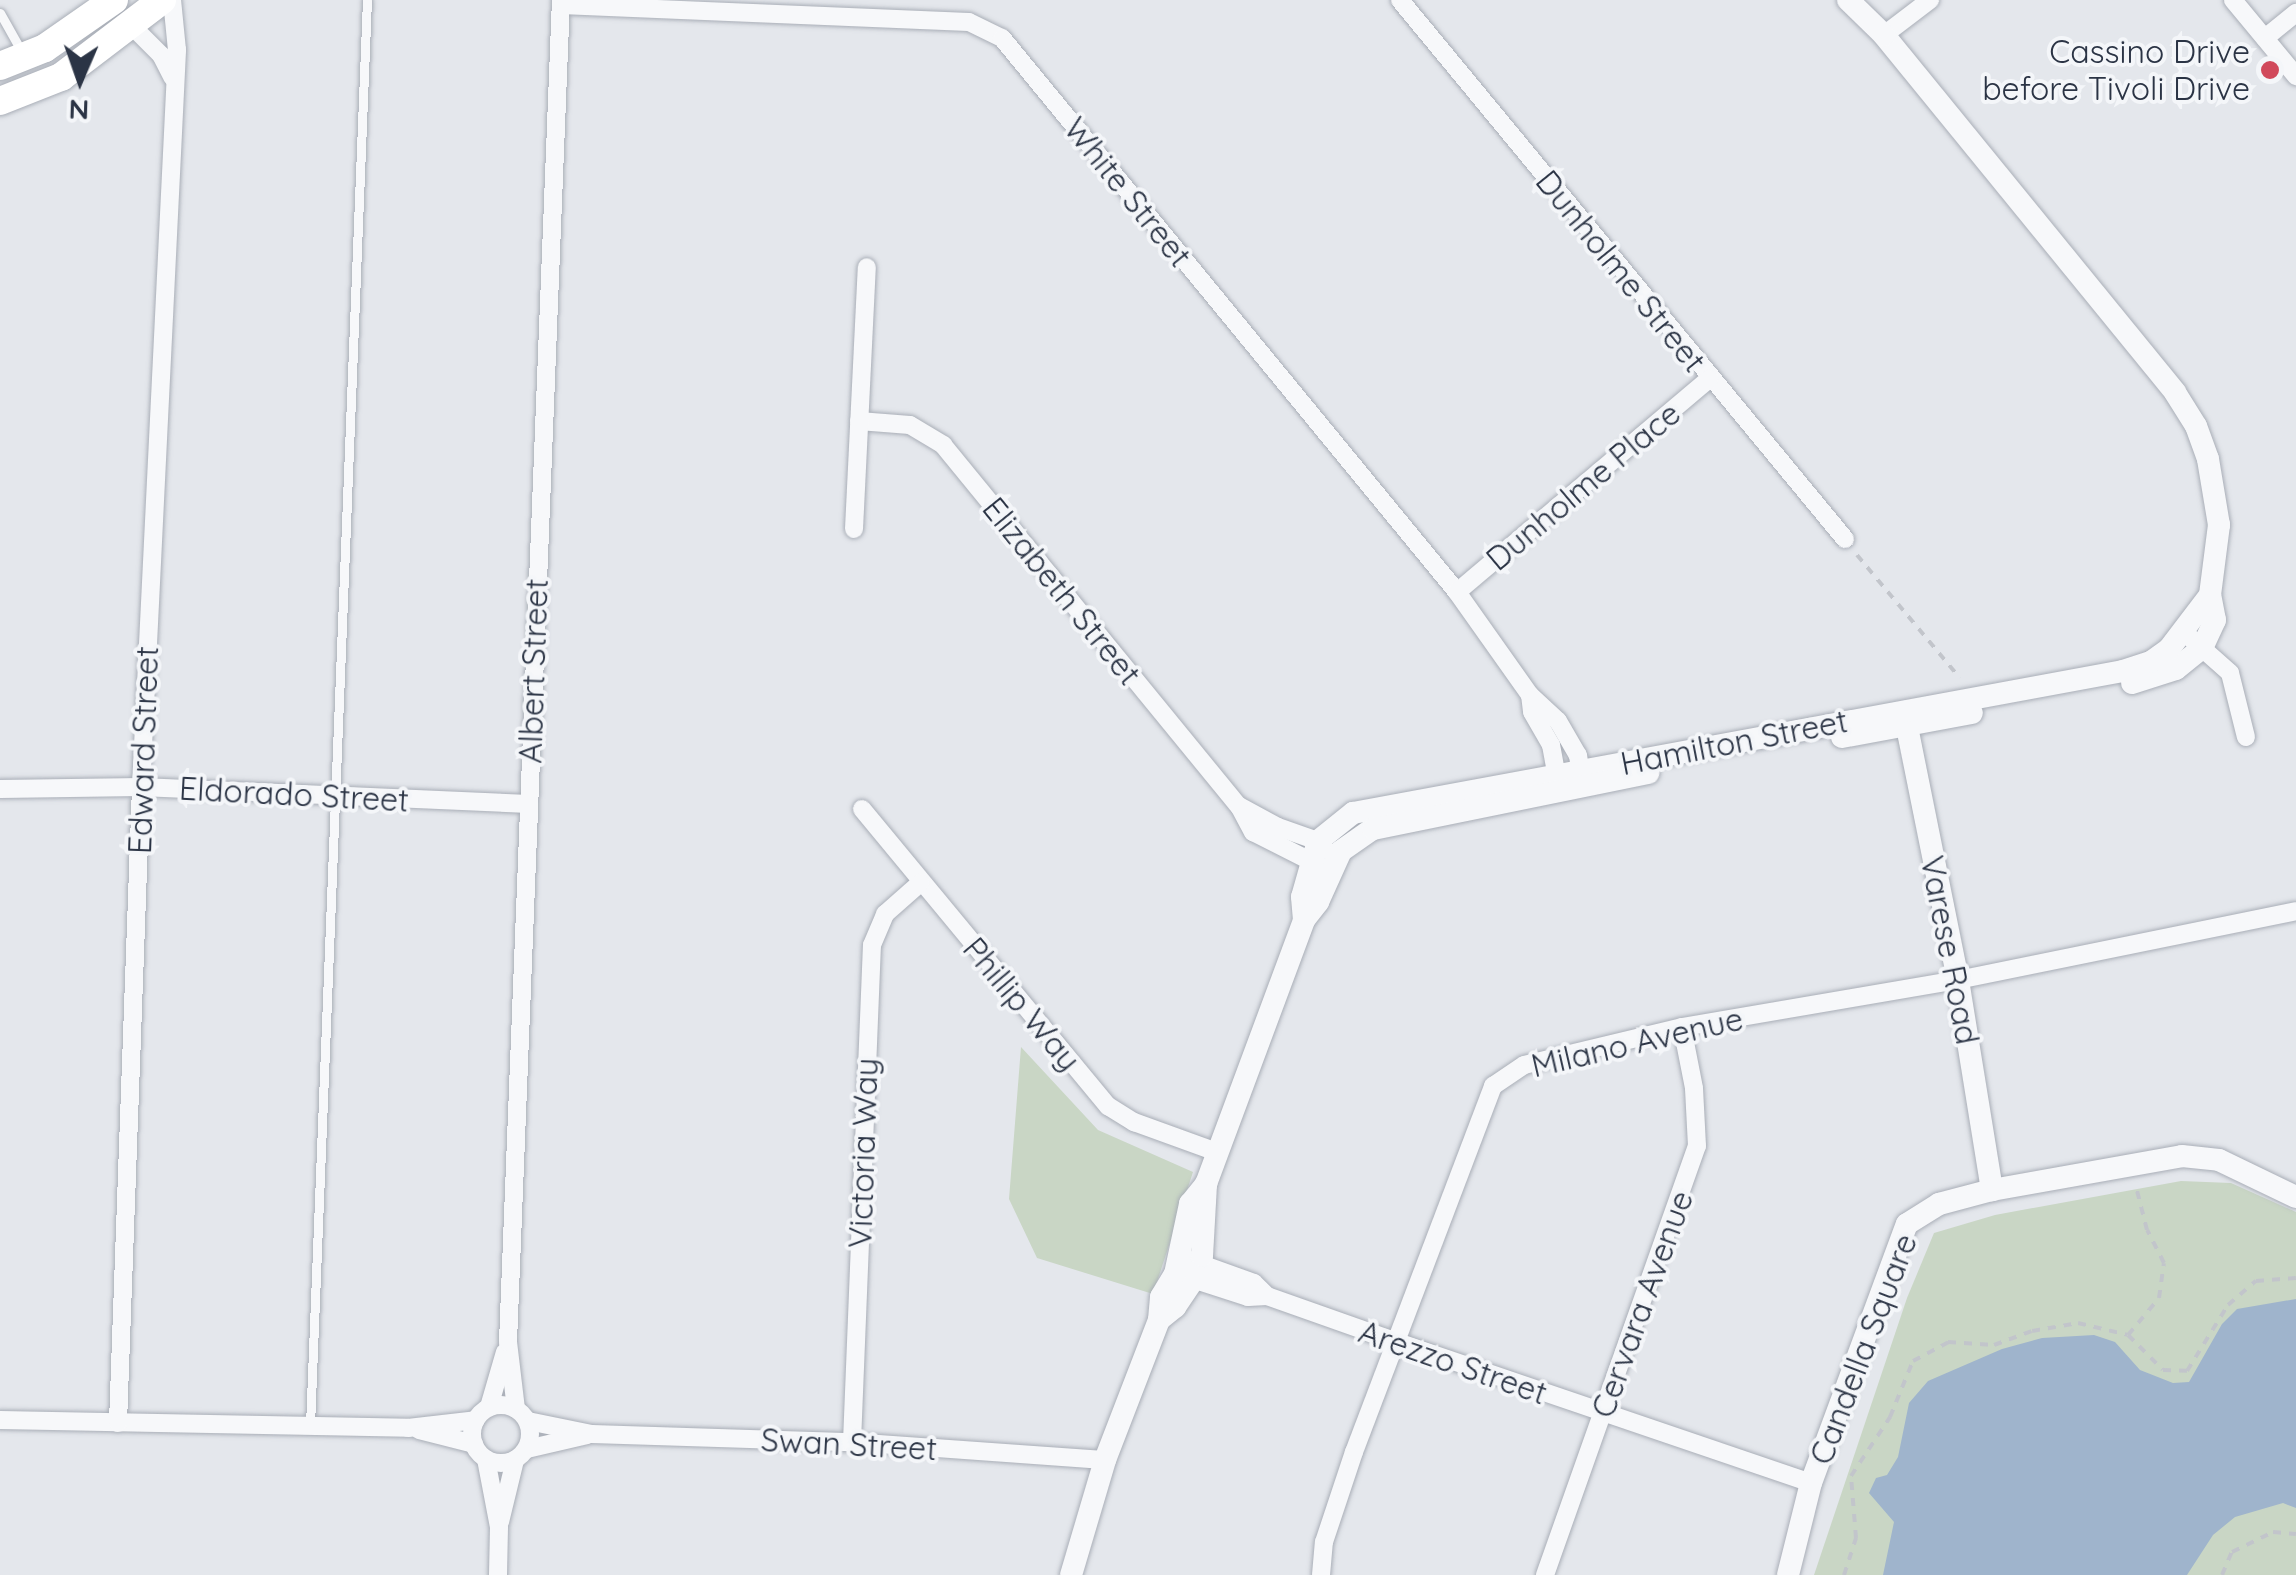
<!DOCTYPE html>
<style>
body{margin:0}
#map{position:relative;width:2296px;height:1575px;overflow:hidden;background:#e4e7ec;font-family:Quicksand,sans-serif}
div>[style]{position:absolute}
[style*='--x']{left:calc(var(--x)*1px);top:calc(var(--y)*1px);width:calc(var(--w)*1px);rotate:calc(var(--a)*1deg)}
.green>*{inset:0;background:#c9d6c5}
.water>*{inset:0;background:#9fb4cc}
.path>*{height:4px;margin-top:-2px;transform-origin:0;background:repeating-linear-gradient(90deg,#c2c5cb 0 8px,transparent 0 16px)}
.roads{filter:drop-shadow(0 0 2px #a9aeb7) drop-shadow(0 0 2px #a9aeb7)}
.service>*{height:9px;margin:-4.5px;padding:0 4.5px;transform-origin:4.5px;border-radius:4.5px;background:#f7f8fa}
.minor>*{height:18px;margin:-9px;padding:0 9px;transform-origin:9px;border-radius:9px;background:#f7f8fa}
.minor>.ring{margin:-9px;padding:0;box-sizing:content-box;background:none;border:18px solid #f7f8fa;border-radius:50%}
.tertiary>*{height:22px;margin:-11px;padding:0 11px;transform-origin:11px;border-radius:11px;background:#f7f8fa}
.primary>*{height:28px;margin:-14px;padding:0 14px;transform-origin:14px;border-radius:14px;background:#fff}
.dots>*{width:28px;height:28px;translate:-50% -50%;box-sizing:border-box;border:5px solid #f4f6f9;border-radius:50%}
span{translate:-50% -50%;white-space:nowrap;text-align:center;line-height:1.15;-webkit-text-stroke:8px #f4f6f9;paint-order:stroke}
.poi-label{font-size:32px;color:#2b3445}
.right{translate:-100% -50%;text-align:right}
.street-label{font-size:32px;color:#2b3445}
.north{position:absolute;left:30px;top:30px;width:100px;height:100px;-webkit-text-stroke:8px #f4f6f9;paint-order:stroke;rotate:182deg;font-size:28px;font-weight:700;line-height:40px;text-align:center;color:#2b3445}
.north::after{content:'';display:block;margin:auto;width:35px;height:45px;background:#2b3445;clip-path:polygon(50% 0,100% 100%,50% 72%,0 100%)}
</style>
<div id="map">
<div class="green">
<i style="clip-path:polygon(1021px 1047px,1098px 1130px,1193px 1172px,1153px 1294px,1037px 1258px,1009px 1199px)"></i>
<i style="clip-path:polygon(2181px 1181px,2231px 1183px,2296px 1212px,2296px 1575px,1814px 1575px,1907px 1298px,1934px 1233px,1995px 1215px)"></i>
</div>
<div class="water">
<i style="clip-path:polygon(2296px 1299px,2296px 1508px,2283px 1503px,2235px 1517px,2213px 1535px,2187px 1575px,1883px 1575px,1894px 1522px,1869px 1493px,1876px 1478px,1887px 1475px,1898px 1457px,1909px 1403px,1928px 1381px,2002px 1349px,2042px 1338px,2094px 1335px,2115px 1342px,2140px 1370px,2173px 1383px,2189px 1382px,2222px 1324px,2237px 1309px)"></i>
</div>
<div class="path">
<i style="--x:1857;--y:555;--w:160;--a:50.1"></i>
<i style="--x:2128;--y:1335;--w:48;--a:-50"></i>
<i style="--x:2159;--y:1298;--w:35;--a:-82"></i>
<i style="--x:2164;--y:1263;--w:37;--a:-117"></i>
<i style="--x:2147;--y:1230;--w:44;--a:-104.3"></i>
<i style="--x:1844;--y:1575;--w:39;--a:-72"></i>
<i style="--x:1856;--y:1538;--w:62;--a:-94.6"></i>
<i style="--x:1851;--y:1476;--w:71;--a:-56.5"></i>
<i style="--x:1890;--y:1417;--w:61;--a:-67.7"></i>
<i style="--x:1913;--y:1361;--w:40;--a:-28"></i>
<i style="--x:1948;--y:1342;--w:46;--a:3.7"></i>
<i style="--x:1994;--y:1345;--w:40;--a:-20.2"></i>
<i style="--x:2032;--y:1331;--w:47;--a:-9.9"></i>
<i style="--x:2078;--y:1323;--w:51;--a:13.5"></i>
<i style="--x:2128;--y:1335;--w:49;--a:45"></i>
<i style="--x:2163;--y:1370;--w:24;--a:2"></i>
<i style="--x:2187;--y:1371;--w:78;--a:-58.2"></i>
<i style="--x:2228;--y:1305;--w:37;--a:-41"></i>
<i style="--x:2256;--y:1281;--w:40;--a:-4.3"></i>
<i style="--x:2222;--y:1575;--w:25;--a:-67"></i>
<i style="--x:2232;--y:1552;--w:46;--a:-26"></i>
<i style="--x:2273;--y:1532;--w:23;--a:5"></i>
</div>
<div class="roads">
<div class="service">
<i style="--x:0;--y:13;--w:47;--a:60.7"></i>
<i style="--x:310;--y:1425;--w:1426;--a:-87.71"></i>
</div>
<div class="minor">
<i style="--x:1400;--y:0;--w:699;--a:50.46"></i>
<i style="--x:2233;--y:0;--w:99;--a:50.3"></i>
<i style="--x:561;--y:5;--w:408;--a:2.4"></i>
<i style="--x:969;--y:22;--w:37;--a:26"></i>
<i style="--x:1002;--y:38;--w:717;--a:50.6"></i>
<i style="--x:1457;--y:592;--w:126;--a:54.7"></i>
<i style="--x:1530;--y:695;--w:38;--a:43"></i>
<i style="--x:1558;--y:721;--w:39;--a:60"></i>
<i style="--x:1578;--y:755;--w:28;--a:82"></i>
<i style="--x:132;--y:26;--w:41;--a:45"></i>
<i style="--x:161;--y:55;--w:25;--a:63"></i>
<i style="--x:1884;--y:35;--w:58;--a:-37.3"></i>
<i style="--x:2265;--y:38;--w:40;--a:-39"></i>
<i style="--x:859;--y:421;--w:51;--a:4.5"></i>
<i style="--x:910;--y:425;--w:39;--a:31"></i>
<i style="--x:943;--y:445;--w:467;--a:50.7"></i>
<i style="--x:1239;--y:806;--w:30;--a:62"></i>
<i style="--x:1253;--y:832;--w:77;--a:26.9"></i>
<i style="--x:854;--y:529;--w:262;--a:-87.2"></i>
<i style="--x:1457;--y:592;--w:330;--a:-40.2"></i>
<i style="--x:2185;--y:633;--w:60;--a:41.6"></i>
<i style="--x:2230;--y:673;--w:66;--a:76"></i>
<i style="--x:1530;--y:695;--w:17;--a:83"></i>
<i style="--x:1532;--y:712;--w:38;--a:60"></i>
<i style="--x:1551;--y:745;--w:44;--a:79.5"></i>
<i style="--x:0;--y:789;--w:141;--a:-0.8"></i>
<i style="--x:141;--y:787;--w:388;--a:2.5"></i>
<i style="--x:1239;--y:806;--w:44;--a:28.3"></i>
<i style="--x:1278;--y:827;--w:42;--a:19.3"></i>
<i style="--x:1318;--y:841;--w:12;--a:48"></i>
<i style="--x:862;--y:809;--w:386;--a:50.4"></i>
<i style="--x:1108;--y:1106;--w:31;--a:32"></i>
<i style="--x:1134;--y:1122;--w:88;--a:19.9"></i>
<i style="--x:1190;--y:1260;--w:68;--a:19.8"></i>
<i style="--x:1254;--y:1283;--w:18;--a:45"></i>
<i style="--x:1267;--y:1296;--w:135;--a:19.5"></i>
<i style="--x:1394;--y:1341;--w:441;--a:18.8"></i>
<i style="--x:1186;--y:1277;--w:65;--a:17.9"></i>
<i style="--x:1248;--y:1297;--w:19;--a:-3"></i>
<i class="ring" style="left:472px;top:1405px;width:40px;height:40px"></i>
<i style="--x:489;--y:1407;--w:57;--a:-73.8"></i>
<i style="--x:516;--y:1409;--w:67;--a:-96.8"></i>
<i style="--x:508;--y:1342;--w:1343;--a:-87.74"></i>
<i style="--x:0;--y:1420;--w:408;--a:1.1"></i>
<i style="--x:408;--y:1428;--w:68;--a:-6.7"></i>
<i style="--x:528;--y:1421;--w:65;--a:11.5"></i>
<i style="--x:592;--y:1434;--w:260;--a:1.8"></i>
<i style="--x:852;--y:1442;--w:254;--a:4.1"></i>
<i style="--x:118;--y:1423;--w:636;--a:-87.93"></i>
<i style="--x:141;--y:787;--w:738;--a:-87.2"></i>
<i style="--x:177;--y:50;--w:50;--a:-95.7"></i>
<i style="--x:419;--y:1430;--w:57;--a:14.3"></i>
<i style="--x:852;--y:1442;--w:497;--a:-87.7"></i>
<i style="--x:872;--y:945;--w:34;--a:-67"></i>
<i style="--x:885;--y:914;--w:47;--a:-41.5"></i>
<i style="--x:527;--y:1449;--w:62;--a:-13.1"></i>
<i style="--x:486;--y:1459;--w:69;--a:79.2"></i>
<i style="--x:499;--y:1527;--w:48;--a:91.2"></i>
<i style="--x:500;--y:1522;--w:64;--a:-76.4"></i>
<i style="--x:1321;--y:1575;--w:33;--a:-85"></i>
<i style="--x:1324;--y:1542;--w:95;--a:-71.6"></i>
<i style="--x:1354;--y:1452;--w:392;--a:-69.2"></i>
<i style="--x:1493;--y:1086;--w:37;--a:-34"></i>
<i style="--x:1524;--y:1065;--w:163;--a:-13.5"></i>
<i style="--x:1682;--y:1027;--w:280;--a:-9.7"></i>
<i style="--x:1958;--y:980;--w:345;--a:-11.5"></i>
<i style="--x:1545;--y:1575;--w:455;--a:-70.5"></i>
<i style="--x:1697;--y:1146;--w:58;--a:-93"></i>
<i style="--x:1694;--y:1088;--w:62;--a:-101.1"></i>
</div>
<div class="tertiary">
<i style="--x:2132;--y:683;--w:46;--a:-17.7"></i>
<i style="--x:2176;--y:669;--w:33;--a:-39"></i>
<i style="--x:2202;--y:648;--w:31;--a:-65"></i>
<i style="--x:2215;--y:620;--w:25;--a:-101"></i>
<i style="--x:1904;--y:712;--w:273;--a:78.6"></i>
<i style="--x:1958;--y:980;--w:213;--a:80.8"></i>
<i style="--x:1842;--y:737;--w:132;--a:-10.5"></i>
<i style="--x:1304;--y:920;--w:23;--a:-95"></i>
<i style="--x:1302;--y:897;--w:58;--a:-74.1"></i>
<i style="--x:1318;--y:841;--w:45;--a:-38.7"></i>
<i style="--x:1353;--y:813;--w:783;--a:-10.45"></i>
<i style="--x:2123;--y:671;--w:29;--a:-18"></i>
<i style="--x:2151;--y:662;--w:22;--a:-36"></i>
<i style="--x:2169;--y:649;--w:68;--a:-52.8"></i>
<i style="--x:2210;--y:595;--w:71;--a:-82.7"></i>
<i style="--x:2219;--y:525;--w:67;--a:-99.5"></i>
<i style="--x:2208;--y:459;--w:35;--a:-110"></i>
<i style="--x:2196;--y:426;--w:40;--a:-122"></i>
<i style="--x:2175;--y:392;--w:461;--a:-129.2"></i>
<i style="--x:1884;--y:35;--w:50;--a:-135.8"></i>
<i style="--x:1159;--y:1320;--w:21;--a:-39"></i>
<i style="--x:1175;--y:1307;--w:34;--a:-56"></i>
<i style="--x:1194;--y:1279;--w:24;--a:-71"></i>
<i style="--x:1202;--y:1256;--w:72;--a:-86.8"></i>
<i style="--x:1071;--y:1575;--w:120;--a:-73.5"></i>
<i style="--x:1105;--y:1460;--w:150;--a:-68.9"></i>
<i style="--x:1159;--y:1320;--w:23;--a:-85"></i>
<i style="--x:1161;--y:1297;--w:27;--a:-59"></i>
<i style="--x:1175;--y:1274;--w:72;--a:-77.9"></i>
<i style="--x:1190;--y:1204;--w:26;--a:-51"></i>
<i style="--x:1206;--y:1184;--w:282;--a:-69.6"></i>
<i style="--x:1304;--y:920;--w:23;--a:-52"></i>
<i style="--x:1318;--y:902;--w:56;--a:-65.7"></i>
<i style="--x:1341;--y:851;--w:39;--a:-35"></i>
<i style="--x:1373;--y:829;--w:281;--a:-11.5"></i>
<i style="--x:1788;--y:1575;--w:95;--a:-76"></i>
<i style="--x:1811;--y:1483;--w:276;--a:-69.7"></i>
<i style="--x:1907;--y:1224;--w:38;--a:-32"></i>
<i style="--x:1939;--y:1204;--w:55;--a:-14.8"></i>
<i style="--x:1992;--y:1190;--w:193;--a:-10.1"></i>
<i style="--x:2182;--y:1156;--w:37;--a:6"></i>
<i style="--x:2219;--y:1160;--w:85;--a:25.7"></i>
</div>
<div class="primary">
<i style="--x:0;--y:66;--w:48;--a:-21.8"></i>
<i style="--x:45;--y:48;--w:84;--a:-34.8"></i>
<i style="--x:0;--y:101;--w:66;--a:-21.5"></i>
<i style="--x:61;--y:77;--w:127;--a:-37.3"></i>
</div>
</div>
<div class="dots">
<i style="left:2270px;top:70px;background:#d1495b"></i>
</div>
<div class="poi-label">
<span class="right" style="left:2250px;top:70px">Cassino Drive<br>before Tivoli Drive</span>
</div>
<div class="street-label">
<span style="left:1128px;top:192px;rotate:51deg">White Street</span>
<span style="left:1621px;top:271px;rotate:51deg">Dunholme Street</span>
<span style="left:1583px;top:486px;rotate:-40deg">Dunholme Place</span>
<span style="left:1062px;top:591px;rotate:51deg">Elizabeth Street</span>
<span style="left:533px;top:671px;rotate:-88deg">Albert Street</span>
<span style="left:1734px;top:742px;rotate:-11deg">Hamilton Street</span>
<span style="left:143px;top:750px;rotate:-88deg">Edward Street</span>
<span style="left:294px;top:794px;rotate:3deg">Eldorado Street</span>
<span style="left:1950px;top:950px;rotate:79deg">Varese Road</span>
<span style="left:1022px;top:1004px;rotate:50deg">Phillip Way</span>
<span style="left:1637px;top:1042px;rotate:-13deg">Milano Avenue</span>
<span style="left:863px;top:1153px;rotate:-88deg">Victoria Way</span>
<span style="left:1642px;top:1304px;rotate:-70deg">Cervara Avenue</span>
<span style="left:1863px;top:1349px;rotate:-69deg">Candella Square</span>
<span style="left:1453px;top:1362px;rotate:19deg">Arezzo Street</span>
<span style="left:849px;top:1444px;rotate:3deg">Swan Street</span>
</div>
<div class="north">N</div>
</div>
